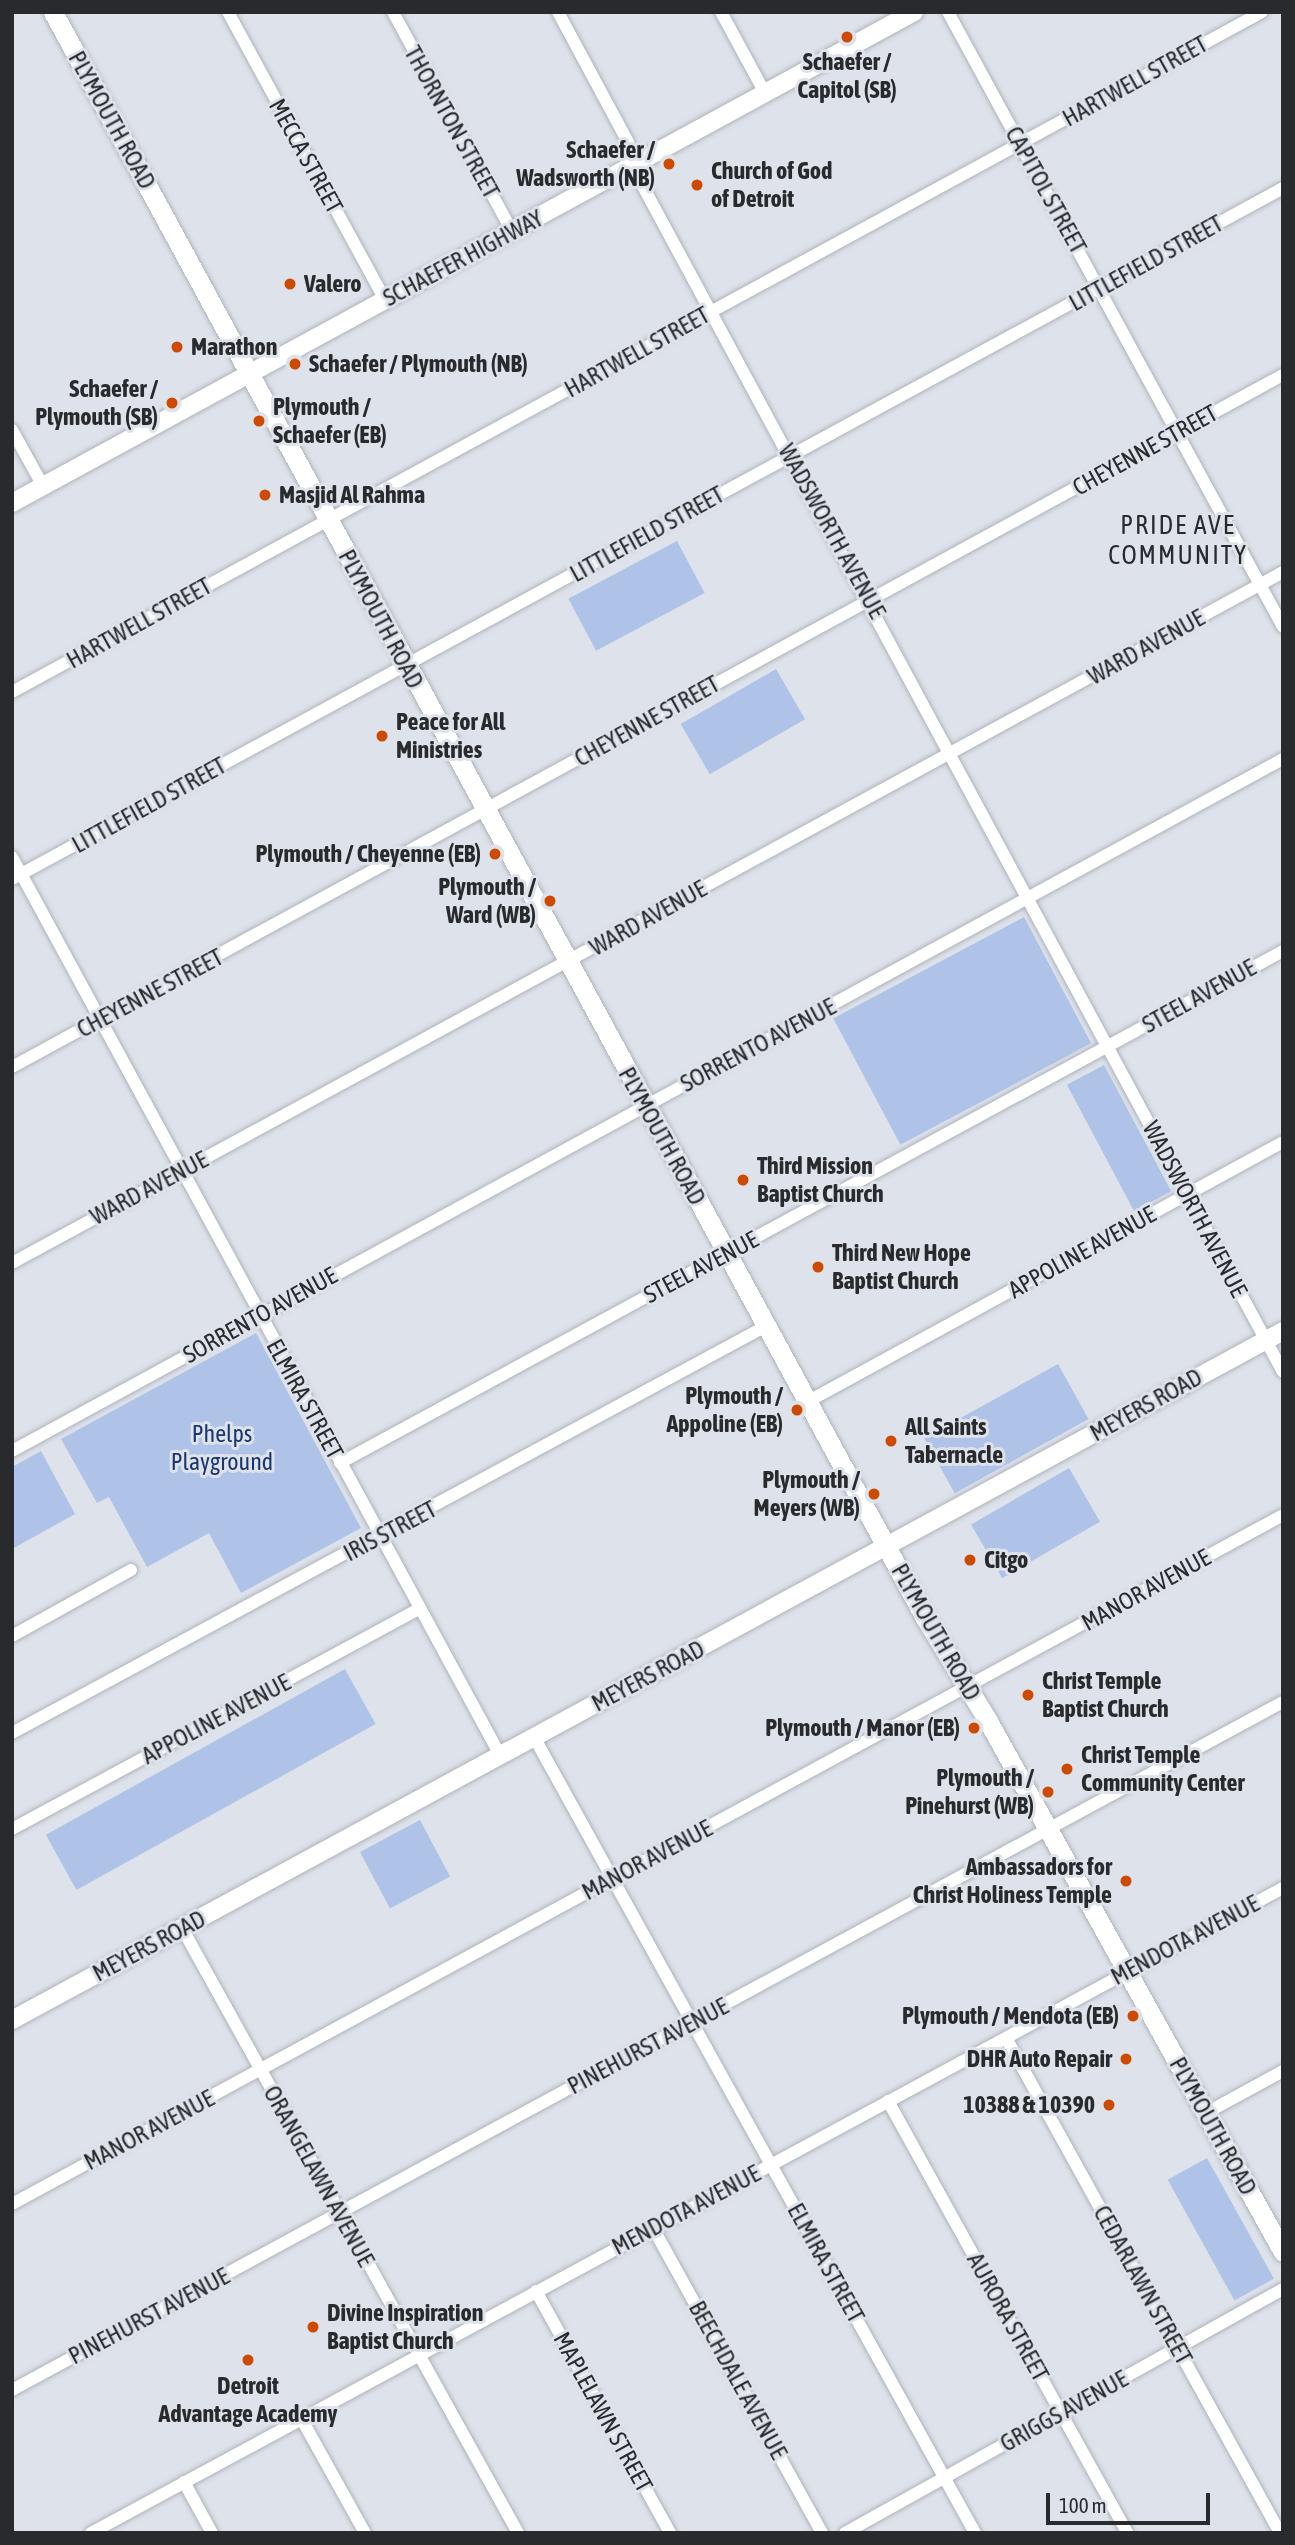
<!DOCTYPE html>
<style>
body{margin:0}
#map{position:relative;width:1295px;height:2545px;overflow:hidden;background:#dee2ea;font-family:"Asap Condensed",sans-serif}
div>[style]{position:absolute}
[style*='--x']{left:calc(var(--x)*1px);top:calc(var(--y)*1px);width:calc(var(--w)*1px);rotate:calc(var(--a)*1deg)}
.green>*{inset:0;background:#aec3e7;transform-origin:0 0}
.roads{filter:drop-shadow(0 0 2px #afb3bb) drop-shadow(0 0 2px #afb3bb)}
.street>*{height:12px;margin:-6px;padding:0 6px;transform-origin:6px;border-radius:6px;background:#fff}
.secondary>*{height:18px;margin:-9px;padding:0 9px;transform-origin:9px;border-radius:9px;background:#fff}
.primary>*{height:19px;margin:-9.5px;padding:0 9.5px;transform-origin:9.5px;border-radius:9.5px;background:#fff}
.dots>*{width:19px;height:19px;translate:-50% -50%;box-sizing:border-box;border:4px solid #dee2ea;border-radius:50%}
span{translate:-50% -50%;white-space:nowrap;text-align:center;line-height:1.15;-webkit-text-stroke:6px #dee2ea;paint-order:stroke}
.poi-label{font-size:24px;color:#282a2d;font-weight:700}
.right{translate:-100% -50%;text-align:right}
.left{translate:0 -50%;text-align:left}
.street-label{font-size:24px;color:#282a2d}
.park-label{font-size:24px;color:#183670}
.neighbourhood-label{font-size:26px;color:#282a2d;letter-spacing:2px}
.frame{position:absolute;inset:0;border:14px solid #282a2d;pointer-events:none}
.scale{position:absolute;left:1046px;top:2493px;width:164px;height:32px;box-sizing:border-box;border:4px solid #282a2d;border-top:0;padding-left:9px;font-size:21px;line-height:24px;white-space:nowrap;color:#282a2d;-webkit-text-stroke:5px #dee2ea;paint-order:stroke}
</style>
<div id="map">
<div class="green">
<i style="left:677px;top:541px;width:59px;height:123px;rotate:62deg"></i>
<i style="left:776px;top:669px;width:58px;height:110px;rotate:60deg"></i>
<i style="left:1024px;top:917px;width:143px;height:216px;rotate:62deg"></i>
<i style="left:1104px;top:1065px;width:143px;height:42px;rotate:62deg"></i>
<i style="clip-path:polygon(256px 1333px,361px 1528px,241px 1593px,209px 1533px,147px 1567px,109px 1497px,97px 1503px,61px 1439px)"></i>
<i style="left:1058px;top:1364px;width:63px;height:153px;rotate:61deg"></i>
<i style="clip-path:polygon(41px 1451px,75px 1514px,12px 1549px,12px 1467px)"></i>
<i style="left:1069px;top:1468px;width:62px;height:113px;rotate:60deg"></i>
<i style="left:345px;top:1669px;width:63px;height:342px;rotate:61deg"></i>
<i style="left:420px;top:1820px;width:64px;height:68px;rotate:62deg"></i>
<i style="left:1207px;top:2158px;width:138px;height:45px;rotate:61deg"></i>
</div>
<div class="roads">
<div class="street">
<i style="--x:228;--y:12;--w:328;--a:61.4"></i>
<i style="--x:393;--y:12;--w:249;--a:61.5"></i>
<i style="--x:558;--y:12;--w:148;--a:61.7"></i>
<i style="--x:628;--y:142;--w:24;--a:81"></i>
<i style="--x:632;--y:166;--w:1370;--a:61.64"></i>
<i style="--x:721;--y:12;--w:92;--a:61.5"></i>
<i style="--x:948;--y:12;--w:700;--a:61.42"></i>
<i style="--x:12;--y:430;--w:64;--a:61"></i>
<i style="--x:12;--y:692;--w:1423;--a:-28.55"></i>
<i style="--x:12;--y:857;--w:1022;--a:61.48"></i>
<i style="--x:12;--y:879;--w:1447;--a:-28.53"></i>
<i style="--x:12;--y:1067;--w:1447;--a:-28.57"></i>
<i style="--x:12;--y:1263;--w:1447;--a:-28.53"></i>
<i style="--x:807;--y:1402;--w:542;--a:-28.64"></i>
<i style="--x:12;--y:1451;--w:1447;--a:-28.57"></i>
<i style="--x:340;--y:1463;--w:1073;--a:-28.5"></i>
<i style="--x:12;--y:1636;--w:136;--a:-29"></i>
<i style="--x:12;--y:1733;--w:857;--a:-28.36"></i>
<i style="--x:534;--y:1737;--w:910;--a:61.01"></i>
<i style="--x:12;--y:1829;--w:464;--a:-28.4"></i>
<i style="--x:182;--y:1928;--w:692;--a:60.95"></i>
<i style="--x:1006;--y:2038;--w:566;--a:61.03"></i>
<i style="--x:888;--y:2101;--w:494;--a:61"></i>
<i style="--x:1206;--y:2113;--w:88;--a:-28.6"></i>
<i style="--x:12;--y:2204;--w:1446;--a:-28.46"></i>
<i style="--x:653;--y:2228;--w:349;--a:61"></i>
<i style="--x:536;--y:2291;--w:277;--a:61"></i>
<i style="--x:12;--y:2390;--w:1445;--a:-28.43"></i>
<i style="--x:301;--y:2418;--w:132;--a:60.9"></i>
<i style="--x:184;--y:2482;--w:58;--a:61.2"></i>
<i style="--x:91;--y:2533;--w:1355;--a:-28.42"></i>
<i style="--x:845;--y:2533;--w:501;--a:-29.12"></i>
</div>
<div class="secondary">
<i style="--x:12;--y:503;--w:1027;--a:-28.56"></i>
<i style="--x:12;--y:2020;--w:1446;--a:-28.46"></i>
</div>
<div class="primary">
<i style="--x:53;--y:12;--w:1827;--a:61.5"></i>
<i style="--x:925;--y:1618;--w:121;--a:58.5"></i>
<i style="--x:988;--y:1721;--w:607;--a:60.95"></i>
</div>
</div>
<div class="dots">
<i style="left:847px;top:37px;background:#ce4a00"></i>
<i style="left:669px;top:164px;background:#ce4a00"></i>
<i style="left:697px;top:185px;background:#ce4a00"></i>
<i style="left:290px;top:284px;background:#ce4a00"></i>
<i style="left:177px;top:347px;background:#ce4a00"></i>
<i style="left:295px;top:364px;background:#ce4a00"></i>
<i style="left:172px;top:403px;background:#ce4a00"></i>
<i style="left:259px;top:421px;background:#ce4a00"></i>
<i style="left:265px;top:495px;background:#ce4a00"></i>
<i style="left:382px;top:736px;background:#ce4a00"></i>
<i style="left:495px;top:854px;background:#ce4a00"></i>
<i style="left:550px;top:901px;background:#ce4a00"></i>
<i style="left:743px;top:1180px;background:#ce4a00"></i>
<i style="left:818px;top:1267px;background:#ce4a00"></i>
<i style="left:797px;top:1410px;background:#ce4a00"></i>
<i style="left:891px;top:1441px;background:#ce4a00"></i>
<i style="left:874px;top:1494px;background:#ce4a00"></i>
<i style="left:970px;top:1560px;background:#ce4a00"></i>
<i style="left:1028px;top:1695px;background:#ce4a00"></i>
<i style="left:974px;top:1728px;background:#ce4a00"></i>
<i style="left:1067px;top:1769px;background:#ce4a00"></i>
<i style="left:1048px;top:1792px;background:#ce4a00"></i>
<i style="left:1126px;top:1881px;background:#ce4a00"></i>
<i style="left:1133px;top:2016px;background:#ce4a00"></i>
<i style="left:1126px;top:2059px;background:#ce4a00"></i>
<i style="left:1109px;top:2105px;background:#ce4a00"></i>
<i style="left:313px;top:2327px;background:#ce4a00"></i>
<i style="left:248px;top:2360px;background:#ce4a00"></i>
</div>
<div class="poi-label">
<span style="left:847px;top:76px">Schaefer /<br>Capitol (SB)</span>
<span class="right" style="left:655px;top:164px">Schaefer /<br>Wadsworth (NB)</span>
<span class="left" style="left:711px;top:185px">Church of God<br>of Detroit</span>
<span class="left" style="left:304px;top:284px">Valero</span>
<span class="left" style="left:191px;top:347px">Marathon</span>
<span class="left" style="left:309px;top:364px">Schaefer / Plymouth (NB)</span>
<span class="right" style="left:158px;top:403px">Schaefer /<br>Plymouth (SB)</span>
<span class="left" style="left:273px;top:421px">Plymouth /<br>Schaefer (EB)</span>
<span class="left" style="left:279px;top:495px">Masjid Al Rahma</span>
<span class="left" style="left:396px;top:736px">Peace for All<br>Ministries</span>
<span class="right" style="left:481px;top:854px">Plymouth / Cheyenne (EB)</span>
<span class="right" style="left:536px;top:901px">Plymouth /<br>Ward (WB)</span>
<span class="left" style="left:757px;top:1180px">Third Mission<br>Baptist Church</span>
<span class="left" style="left:832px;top:1267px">Third New Hope<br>Baptist Church</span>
<span class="right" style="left:783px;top:1410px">Plymouth /<br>Appoline (EB)</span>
<span class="left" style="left:905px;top:1441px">All Saints<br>Tabernacle</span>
<span class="right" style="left:860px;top:1494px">Plymouth /<br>Meyers (WB)</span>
<span class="left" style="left:984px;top:1560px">Citgo</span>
<span class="left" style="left:1042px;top:1695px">Christ Temple<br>Baptist Church</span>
<span class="right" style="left:960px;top:1728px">Plymouth / Manor (EB)</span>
<span class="left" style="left:1081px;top:1769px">Christ Temple<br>Community Center</span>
<span class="right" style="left:1034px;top:1792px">Plymouth /<br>Pinehurst (WB)</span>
<span class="right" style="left:1112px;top:1881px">Ambassadors for<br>Christ Holiness Temple</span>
<span class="right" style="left:1119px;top:2016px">Plymouth / Mendota (EB)</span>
<span class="right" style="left:1112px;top:2059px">DHR Auto Repair</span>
<span class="right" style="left:1095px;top:2105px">10388 &amp; 10390</span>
<span class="left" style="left:327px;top:2327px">Divine Inspiration<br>Baptist Church</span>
<span style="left:248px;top:2400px">Detroit<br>Advantage Academy</span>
</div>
<div class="street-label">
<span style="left:1135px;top:81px;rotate:-29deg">HARTWELL STREET</span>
<span style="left:112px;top:120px;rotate:61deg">PLYMOUTH ROAD</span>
<span style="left:452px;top:122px;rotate:61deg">THORNTON STREET</span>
<span style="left:306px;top:156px;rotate:61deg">MECCA STREET</span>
<span style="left:1046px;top:190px;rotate:61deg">CAPITOL STREET</span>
<span style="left:463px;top:258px;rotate:-28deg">SCHAEFER HIGHWAY</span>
<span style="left:1146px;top:263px;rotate:-29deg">LITTLEFIELD STREET</span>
<span style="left:637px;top:352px;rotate:-29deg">HARTWELL STREET</span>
<span style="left:1145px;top:450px;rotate:-29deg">CHEYENNE STREET</span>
<span style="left:832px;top:531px;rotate:61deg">WADSWORTH AVENUE</span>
<span style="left:647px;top:534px;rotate:-29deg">LITTLEFIELD STREET</span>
<span style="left:381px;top:619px;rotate:62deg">PLYMOUTH ROAD</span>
<span style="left:139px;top:623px;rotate:-29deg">HARTWELL STREET</span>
<span style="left:1146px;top:647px;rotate:-29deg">WARD AVENUE</span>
<span style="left:647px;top:721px;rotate:-29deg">CHEYENNE STREET</span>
<span style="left:149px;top:805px;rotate:-29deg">LITTLEFIELD STREET</span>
<span style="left:648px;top:918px;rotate:-29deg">WARD AVENUE</span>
<span style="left:150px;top:993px;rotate:-28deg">CHEYENNE STREET</span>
<span style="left:1199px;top:996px;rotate:-29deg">STEEL AVENUE</span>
<span style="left:758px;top:1045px;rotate:-28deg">SORRENTO AVENUE</span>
<span style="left:662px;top:1136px;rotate:61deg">PLYMOUTH ROAD</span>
<span style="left:149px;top:1188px;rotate:-28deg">WARD AVENUE</span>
<span style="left:1195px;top:1209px;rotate:62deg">WADSWORTH AVENUE</span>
<span style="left:1082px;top:1252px;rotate:-29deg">APPOLINE AVENUE</span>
<span style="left:701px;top:1267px;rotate:-28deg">STEEL AVENUE</span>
<span style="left:260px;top:1315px;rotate:-29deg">SORRENTO AVENUE</span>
<span style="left:305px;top:1399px;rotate:61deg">ELMIRA STREET</span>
<span style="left:1146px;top:1405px;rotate:-29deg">MEYERS ROAD</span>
<span style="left:390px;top:1531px;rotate:-28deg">IRIS STREET</span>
<span style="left:1146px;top:1590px;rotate:-29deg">MANOR AVENUE</span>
<span style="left:936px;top:1632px;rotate:60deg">PLYMOUTH ROAD</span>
<span style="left:648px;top:1676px;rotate:-28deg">MEYERS ROAD</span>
<span style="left:216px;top:1719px;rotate:-28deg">APPOLINE AVENUE</span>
<span style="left:647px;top:1860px;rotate:-28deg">MANOR AVENUE</span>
<span style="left:1185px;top:1940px;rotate:-28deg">MENDOTA AVENUE</span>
<span style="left:149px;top:1946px;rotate:-28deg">MEYERS ROAD</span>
<span style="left:648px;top:2046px;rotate:-28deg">PINEHURST AVENUE</span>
<span style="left:1213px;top:2126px;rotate:61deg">PLYMOUTH ROAD</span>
<span style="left:149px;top:2130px;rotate:-28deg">MANOR AVENUE</span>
<span style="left:319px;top:2176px;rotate:61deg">ORANGELAWN AVENUE</span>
<span style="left:686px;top:2210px;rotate:-28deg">MENDOTA AVENUE</span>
<span style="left:826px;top:2263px;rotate:61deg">ELMIRA STREET</span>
<span style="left:1143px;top:2285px;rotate:61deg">CEDARLAWN STREET</span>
<span style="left:149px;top:2316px;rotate:-28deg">PINEHURST AVENUE</span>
<span style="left:1008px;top:2317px;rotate:61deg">AURORA STREET</span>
<span style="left:738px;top:2380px;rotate:61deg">BEECHDALE AVENUE</span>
<span style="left:1064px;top:2411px;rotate:-29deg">GRIGGS AVENUE</span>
<span style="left:603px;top:2412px;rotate:61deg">MAPLELAWN STREET</span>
</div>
<div class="park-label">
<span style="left:222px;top:1448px">Phelps<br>Playground</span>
</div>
<div class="neighbourhood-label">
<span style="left:1178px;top:541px">PRIDE AVE<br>COMMUNITY</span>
</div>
<div class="frame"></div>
<div class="scale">100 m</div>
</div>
